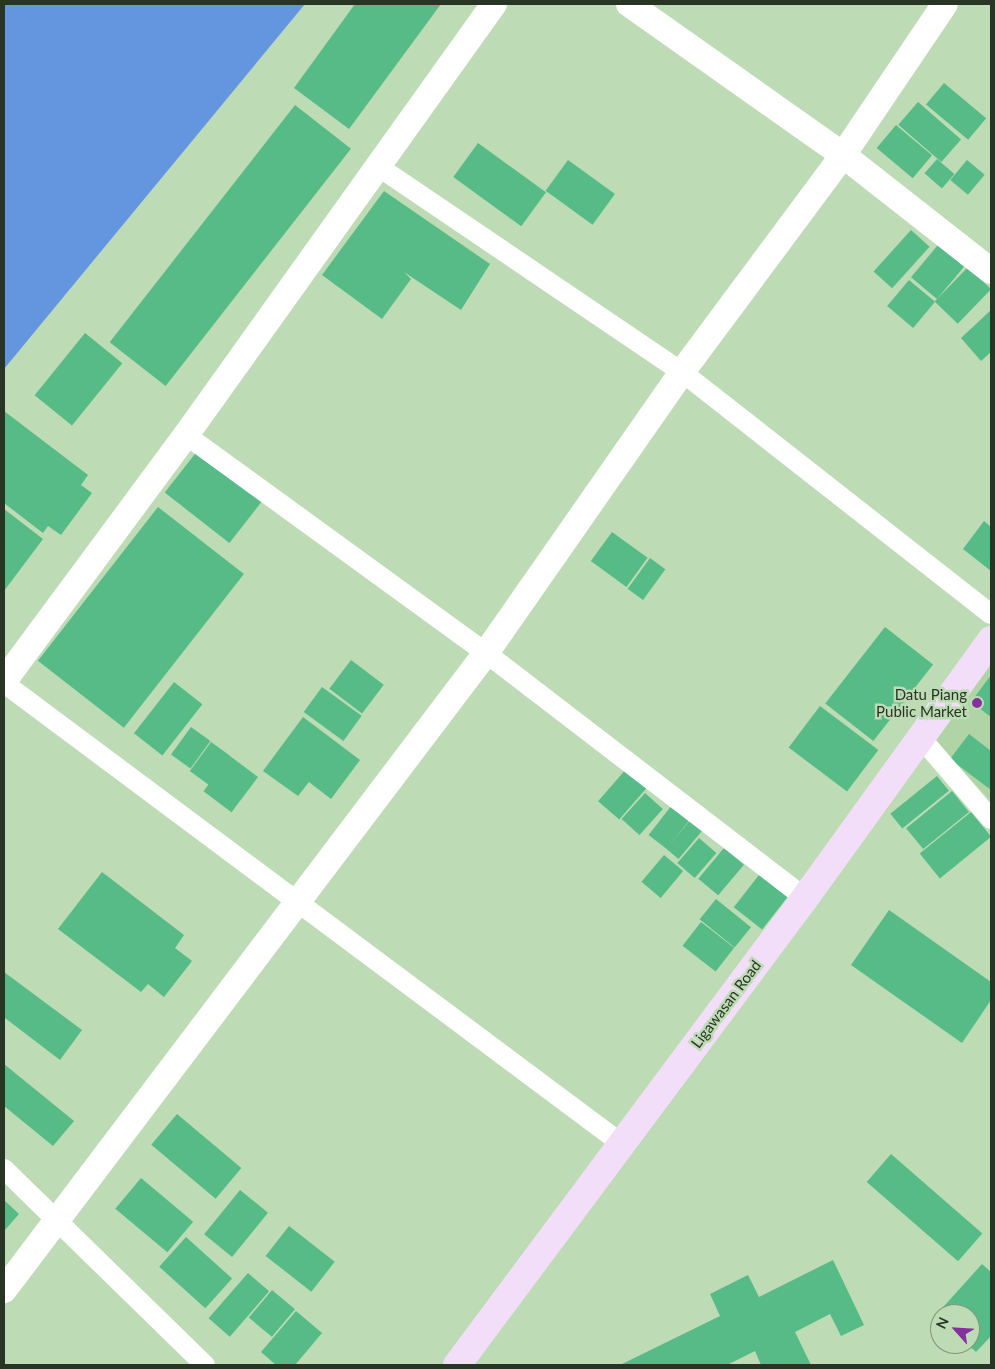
<!DOCTYPE html>
<style>
body{margin:0}
#map{position:relative;width:995px;height:1369px;overflow:hidden;background:#bddbb4;font-family:Lato,sans-serif}
div>[style]{position:absolute}
[style*='--x']{left:calc(var(--x)*1px);top:calc(var(--y)*1px);width:calc(var(--w)*1px);rotate:calc(var(--a)*1deg)}
.built>*{inset:0;background:#b0d4a6}
.water>*{inset:0;background:#6495df}
.building>*{inset:0;background:#56bb87;transform-origin:0 0}
.minor>*{height:20px;margin:-10px;padding:0 10px;transform-origin:10px;border-radius:10px;background:#fff}
.tertiary>*{height:26px;margin:-13px;padding:0 13px;transform-origin:13px;border-radius:13px;background:#fff}
.secondary>*{height:28px;margin:-14px;padding:0 14px;transform-origin:14px;border-radius:14px;background:#f3def9}
.dots>*{width:14px;height:14px;translate:-50% -50%;box-sizing:border-box;border:2px solid #bddbb4;border-radius:50%}
span{translate:-50% -50%;white-space:nowrap;text-align:center;line-height:1.15;-webkit-text-stroke:5px #bddbb4;paint-order:stroke}
.poi-label{font-size:15px;color:#283424}
.right{translate:-100% -50%;text-align:right}
.street-label{font-size:15px;color:#283424}
.frame{position:absolute;inset:0;border:5px solid #283424;pointer-events:none}
.north{position:absolute;left:930px;top:1304px;width:50px;height:50px;box-sizing:border-box;background:#bddbb4;border:1px solid #81987a;border-radius:50%;rotate:296deg;font-size:14px;font-weight:700;line-height:20px;text-align:center;color:#283424}
.north::after{content:'';display:block;margin:auto;width:18px;height:22px;background:#86309d;clip-path:polygon(50% 0,100% 100%,50% 72%,0 100%)}
</style>
<div id="map">
<div class="built">
<i style="clip-path:polygon(991px 665px,991px 801px,936px 741px)"></i>
</div>
<div class="water">
<i style="clip-path:polygon(4px 4px,305px 4px,4px 369px)"></i>
</div>
<div class="building">
<i style="clip-path:polygon(355px 4px,441px 4px,349px 129px,294px 88px)"></i>
<i style="left:944px;top:83px;width:55px;height:28px;rotate:40deg"></i>
<i style="left:918px;top:102px;width:57px;height:30px;rotate:41deg"></i>
<i style="left:295px;top:105px;width:71px;height:301px;rotate:38deg"></i>
<i style="left:896px;top:125px;width:47px;height:30px;rotate:40deg"></i>
<i style="left:478px;top:143px;width:84px;height:42px;rotate:36deg"></i>
<i style="left:937px;top:159px;width:23px;height:19px;rotate:41deg"></i>
<i style="left:568px;top:160px;width:58px;height:38px;rotate:36deg"></i>
<i style="left:967px;top:160px;width:23px;height:26px;rotate:40deg"></i>
<i style="clip-path:polygon(384px 191px,490px 264px,461px 310px,404px 272px,411px 279px,382px 319px,322px 275px)"></i>
<i style="left:911px;top:230px;width:25px;height:56px;rotate:42deg"></i>
<i style="left:938px;top:245px;width:34px;height:42px;rotate:40deg"></i>
<i style="left:968px;top:267px;width:32px;height:48px;rotate:44deg"></i>
<i style="left:909px;top:280px;width:34px;height:34px;rotate:40deg"></i>
<i style="clip-path:polygon(991px 310px,991px 352px,981px 361px,961px 338px)"></i>
<i style="left:85px;top:333px;width:48px;height:80px;rotate:39deg"></i>
<i style="clip-path:polygon(4px 411px,88px 475px,81px 485px,92px 493px,61px 535px,48px 526px,43px 533px,4px 503px)"></i>
<i style="left:198px;top:450px;width:82px;height:54px;rotate:38deg"></i>
<i style="left:158px;top:507px;width:109px;height:195px;rotate:38deg"></i>
<i style="clip-path:polygon(4px 509px,43px 539px,4px 591px)"></i>
<i style="clip-path:polygon(984px 521px,991px 527px,991px 571px,963px 549px)"></i>
<i style="left:612px;top:532px;width:44px;height:36px;rotate:36deg"></i>
<i style="left:650px;top:558px;width:19px;height:38px;rotate:36deg"></i>
<i style="left:885px;top:627px;width:61px;height:97px;rotate:38deg"></i>
<i style="left:351px;top:660px;width:41px;height:36px;rotate:37deg"></i>
<i style="clip-path:polygon(991px 675px,991px 717px,971px 702px)"></i>
<i style="left:174px;top:682px;width:36px;height:65px;rotate:38deg"></i>
<i style="left:322px;top:687px;width:49px;height:31px;rotate:36deg"></i>
<i style="left:820px;top:706px;width:73px;height:52px;rotate:37deg"></i>
<i style="clip-path:polygon(303px 717px,360px 760px,331px 799px,309px 782px,298px 796px,263px 771px)"></i>
<i style="left:191px;top:727px;width:24px;height:34px;rotate:36deg"></i>
<i style="clip-path:polygon(969px 734px,991px 751px,991px 790px,950px 759px)"></i>
<i style="left:211px;top:742px;width:24px;height:36px;rotate:36deg"></i>
<i style="left:230px;top:756px;width:35px;height:44px;rotate:37deg"></i>
<i style="left:627px;top:768px;width:28px;height:44px;rotate:41deg"></i>
<i style="left:937px;top:776px;width:19px;height:60px;rotate:51deg"></i>
<i style="left:952px;top:791px;width:27px;height:59px;rotate:51deg"></i>
<i style="left:645px;top:793px;width:24px;height:35px;rotate:42deg"></i>
<i style="left:672px;top:805px;width:23px;height:38px;rotate:38deg"></i>
<i style="left:971px;top:812px;width:32px;height:66px;rotate:51deg"></i>
<i style="left:692px;top:818px;width:16px;height:40px;rotate:40deg"></i>
<i style="left:699px;top:838px;width:23px;height:33px;rotate:41deg"></i>
<i style="left:724px;top:848px;width:26px;height:40px;rotate:40deg"></i>
<i style="left:664px;top:855px;width:25px;height:35px;rotate:40deg"></i>
<i style="clip-path:polygon(102px 872px,184px 935px,175px 948px,192px 961px,164px 997px,148px 984px,141px 992px,58px 929px)"></i>
<i style="left:759px;top:875px;width:36px;height:41px;rotate:38deg"></i>
<i style="left:716px;top:899px;width:45px;height:26px;rotate:39deg"></i>
<i style="clip-path:polygon(889px 910px,991px 982px,991px 1000px,962px 1043px,851px 965px)"></i>
<i style="left:701px;top:922px;width:42px;height:30px;rotate:38deg"></i>
<i style="clip-path:polygon(4px 972px,82px 1030px,60px 1060px,5px 1018px)"></i>
<i style="clip-path:polygon(4px 1064px,74px 1121px,53px 1146px,4px 1106px)"></i>
<i style="left:177px;top:1114px;width:84px;height:40px;rotate:40deg"></i>
<i style="left:891px;top:1154px;width:121px;height:37px;rotate:41deg"></i>
<i style="left:141px;top:1178px;width:68px;height:40px;rotate:40deg"></i>
<i style="left:240px;top:1190px;width:36px;height:57px;rotate:39deg"></i>
<i style="clip-path:polygon(4px 1200px,19px 1214px,4px 1231px)"></i>
<i style="left:289px;top:1226px;width:58px;height:38px;rotate:38deg"></i>
<i style="left:186px;top:1237px;width:62px;height:40px;rotate:42deg"></i>
<i style="clip-path:polygon(833px 1260px,864px 1325px,841px 1336px,830px 1314px,795px 1332px,811px 1365px,761px 1365px,755px 1351px,727px 1365px,620px 1365px,720px 1316px,710px 1294px,748px 1275px,759px 1297px)"></i>
<i style="clip-path:polygon(982px 1264px,991px 1272px,991px 1336px,976px 1352px,967px 1344px,970px 1344px,970px 1314px,940px 1314px,940px 1319px,936px 1315px)"></i>
<i style="left:248px;top:1273px;width:28px;height:60px;rotate:41deg"></i>
<i style="left:272px;top:1290px;width:30px;height:36px;rotate:40deg"></i>
<i style="clip-path:polygon(296px 1311px,322px 1333px,295px 1365px,276px 1365px,261px 1352px)"></i>
</div>
<div class="minor">
<i style="--x:379;--y:167;--w:366;--a:34.1"></i>
<i style="--x:682;--y:372;--w:392;--a:38.1"></i>
<i style="--x:186;--y:435;--w:371;--a:36"></i>
<i style="--x:486;--y:653;--w:402;--a:37.5"></i>
<i style="--x:4;--y:683;--w:771;--a:36.72"></i>
<i style="--x:921;--y:738;--w:107;--a:49.2"></i>
<i style="--x:4;--y:1169;--w:281;--a:44.3"></i>
</div>
<div class="tertiary">
<i style="--x:629;--y:4;--w:262;--a:35.2"></i>
<i style="--x:843;--y:155;--w:188;--a:38.1"></i>
<i style="--x:4;--y:681;--w:306;--a:-53.5"></i>
<i style="--x:186;--y:435;--w:530;--a:-54.45"></i>
<i style="--x:4;--y:1290;--w:799;--a:-52.89"></i>
<i style="--x:486;--y:653;--w:343;--a:-55.1"></i>
<i style="--x:682;--y:372;--w:270;--a:-53.4"></i>
<i style="--x:843;--y:155;--w:182;--a:-56"></i>
</div>
<div class="secondary">
<i style="--x:457;--y:1365;--w:582;--a:-53.31"></i>
<i style="--x:805;--y:898;--w:318;--a:-54.2"></i>
</div>
<div class="dots">
<i style="left:977px;top:703px;background:#86309d"></i>
</div>
<div class="poi-label">
<span class="right" style="left:967px;top:703px">Datu Piang<br>Public Market</span>
</div>
<div class="street-label">
<span style="left:726px;top:1004px;rotate:-53deg">Ligawasan Road</span>
</div>
<div class="frame"></div>
<div class="north">N</div>
</div>
